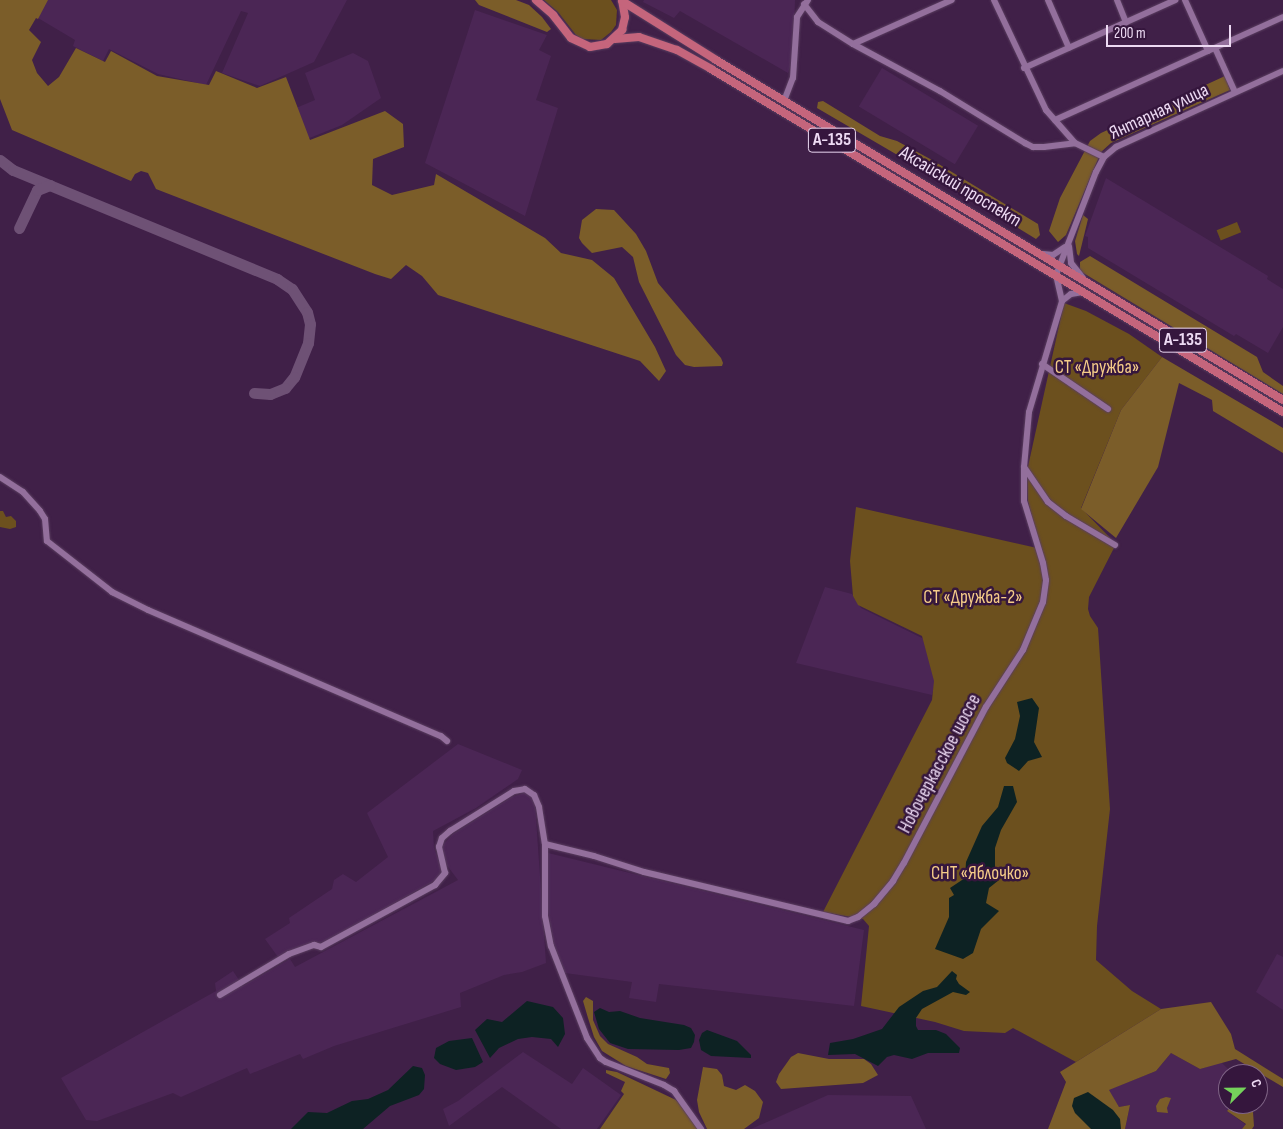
<!DOCTYPE html>
<meta charset="utf-8">
<style>
body{margin:0}
#map{position:relative;width:1283px;height:1129px;overflow:hidden;background:#402048;font-family:"Sofia Sans Condensed",sans-serif}
div>[style]{position:absolute}
[style*='--x']{left:calc(var(--x)*1px);top:calc(var(--y)*1px);width:calc(var(--w)*1px);rotate:calc(var(--a)*1deg)}
.built>*{inset:0;background:#4b2655;transform-origin:0 0}
.green>*{inset:0;background:#6c501e;transform-origin:0 0}
.forest>*{inset:0;background:#7b5d29}
.water>*{inset:0;background:#0d2223}
.taxiway>*{height:11px;margin:-5.5px;padding:0 5.5px;transform-origin:5.5px;border-radius:5.5px;background:#6e5175}
.roads{filter:drop-shadow(0 0 1px #5a3e60) drop-shadow(0 0 1px #5a3e60)}
.minor>*{height:6px;margin:-3px;padding:0 3px;transform-origin:3px;border-radius:3px;background:#936f9c}
.major>*{height:8px;margin:-4px;padding:0 4px;transform-origin:4px;border-radius:4px;background:#c5657c}
span{translate:-50% -50%;white-space:nowrap;text-align:center;line-height:1.15;-webkit-text-stroke:5px #35163d;paint-order:stroke}
.shield-label span{padding:1px 4px;background:#35163d;border:1px solid;border-radius:4px;-webkit-text-stroke-width:0}
.shield-label{font-size:18px;color:#eddaf3;font-weight:700}
.street-label{font-size:19px;color:#eddaf3}
.park-label{font-size:19px;color:#f5cc88}
.north{position:absolute;left:1218px;top:1064px;width:50px;height:50px;box-sizing:border-box;background:#35163d;border:1px solid #7f6486;border-radius:50%;rotate:67deg;font-size:14px;font-weight:700;line-height:20px;text-align:center;color:#eddaf3}
.north::after{content:'';display:block;margin:auto;width:18px;height:22px;background:#75d25b;clip-path:polygon(50% 0,100% 100%,50% 72%,0 100%)}
.scale{position:absolute;left:1106px;top:25px;width:125px;height:22px;box-sizing:border-box;border:2px solid #eddaf3;border-top:0;padding-left:6px;font-size:15px;line-height:18px;white-space:nowrap;color:#eddaf3;-webkit-text-stroke:4px #35163d;paint-order:stroke}
</style>
<div id="map">
<div class="built">
<i style="clip-path:polygon(47px 0,347px 0,314px 62px,260px 86px,222px 73px,248px 13px,241px 11px,206px 85px,158px 74px,109px 49px,103px 61px,73px 46px,75px 40px,38px 18px)"></i>
<i style="clip-path:polygon(644px 0,795px 0,793px 57px,788px 73px,680px 11px,674px 18px,643px 2px)"></i>
<i style="clip-path:polygon(475px 10px,547px 35px,539px 50px,551px 56px,536px 100px,558px 108px,525px 216px,425px 163px)"></i>
<i style="clip-path:polygon(353px 53px,368px 61px,381px 98px,342px 125px,307px 139px,296px 108px,315px 100px,305px 73px)"></i>
<i style="left:882px;top:68px;width:112px;height:45px;rotate:31deg"></i>
<i style="clip-path:polygon(1106px 178px,1268px 276px,1267px 279px,1283px 289px,1283px 327px,1268px 353px,1236px 334px,1234px 336px,1088px 248px,1088px 237px,1085px 236px)"></i>
<i style="clip-path:polygon(825px 587px,852px 594px,861px 608px,926px 640px,936px 679px,932px 695px,796px 663px)"></i>
<i style="clip-path:polygon(458px 744px,522px 770px,518px 779px,476px 808px,433px 831px,434px 848px,442px 870px,437px 879px,327px 941px,302px 946px,278px 957px,265px 939px,290px 923px,289px 918px,332px 889px,334px 880px,343px 874px,356px 882px,388px 857px,367px 813px)"></i>
<i style="clip-path:polygon(527px 792px,532px 794px,535px 804px,546px 963px,522px 972px,504px 975px,460px 993px,461px 1007px,334px 1046px,303px 1059px,300px 1054px,250px 1074px,247px 1068px,181px 1097px,173px 1093px,97px 1121px,86px 1120px,61px 1078px,216px 991px,215px 983px,233px 971px,243px 986px,290px 959px,295px 967px,458px 880px,446px 864px,440px 848px,453px 834px,512px 797px)"></i>
<i style="clip-path:polygon(548px 853px,864px 930px,854px 1006px,659px 984px,656px 1002px,629px 998px,632px 982px,565px 973px,554px 945px,548px 910px)"></i>
<i style="clip-path:polygon(1277px 954px,1283px 957px,1283px 1010px,1256px 992px)"></i>
<i style="clip-path:polygon(523px 1052px,572px 1084px,583px 1068px,621px 1095px,597px 1129px,561px 1129px,502px 1087px,449px 1126px,443px 1109px,458px 1101px)"></i>
<i style="clip-path:polygon(1171px 1053px,1200px 1069px,1221px 1062px,1233px 1074px,1228px 1074px,1228px 1104px,1233px 1104px,1227px 1111px,1246px 1125px,1242px 1129px,1125px 1129px,1130px 1105px,1119px 1107px,1108px 1090px,1156px 1071px)"></i>
<i style="clip-path:polygon(828px 1095px,911px 1096px,926px 1129px,751px 1129px)"></i>
</div>
<div class="green">
<i style="clip-path:polygon(544px 0,611px 0,617px 10px,616px 25px,611px 32px,601px 40px,582px 39px,576px 35px,558px 12px)"></i>
<i style="left:1237px;top:222px;width:11px;height:22px;rotate:68deg"></i>
<i style="clip-path:polygon(1064px 303px,1086px 311px,1129px 334px,1162px 357px,1121px 410px,1081px 508px,1116px 544px,1089px 597px,1088px 609px,1090px 616px,1098px 628px,1110px 809px,1097px 926px,1096px 960px,1132px 991px,1161px 1009px,1076px 1062px,1013px 1028px,1005px 1033px,964px 1031px,935px 1022px,861px 1006px,869px 926px,863px 919px,823px 912px,932px 700px,934px 681px,922px 636px,858px 605px,853px 596px,850px 561px,856px 507px,1037px 548px,1038px 541px,1028px 501px,1027px 471px)"></i>
<i style="clip-path:polygon(0 511px,3px 511px,6px 517px,11px 516px,16px 521px,16px 527px,10px 529px,0 527px)"></i>
</div>
<div class="forest">
<i style="clip-path:polygon(0 0,48px 0,38px 19px,36px 18px,29px 30px,41px 42px,32px 60px,37px 73px,48px 86px,59px 77px,76px 48px,105px 62px,111px 51px,157px 76px,209px 85px,216px 71px,257px 88px,286px 77px,310px 140px,385px 111px,403px 124px,404px 147px,373px 159px,372px 185px,392px 195px,434px 185px,436px 174px,545px 238px,561px 253px,592px 260px,614px 278px,655px 347px,666px 371px,659px 381px,640px 361px,438px 295px,422px 276px,406px 265px,391px 279px,375px 274px,156px 189px,148px 173px,141px 171px,135px 174px,131px 181px,12px 130px,0 99px)"></i>
<i style="clip-path:polygon(475px 0,516px 0,529px 5px,542px 17px,551px 29px,547px 32px,479px 5px)"></i>
<i style="clip-path:polygon(1225px 76px,1230px 90px,1111px 143px,1101px 152px,1066px 235px,1058px 242px,1049px 231px,1060px 198px,1090px 141px,1101px 133px)"></i>
<i style="clip-path:polygon(823px 101px,880px 136px,897px 141px,932px 160px,1038px 224px,1040px 235px,1036px 239px,952px 188px,954px 183px,935px 170px,922px 163px,918px 167px,817px 108px,818px 102px)"></i>
<i style="clip-path:polygon(596px 209px,614px 210px,636px 234px,646px 251px,658px 283px,721px 358px,723px 363px,722px 366px,694px 367px,685px 365px,676px 355px,639px 282px,633px 257px,622px 247px,592px 253px,582px 243px,579px 238px,582px 220px)"></i>
<i style="clip-path:polygon(1083px 215px,1088px 219px,1079px 256px,1077px 254px,1075px 241px)"></i>
<i style="clip-path:polygon(1090px 256px,1257px 357px,1263px 372px,1283px 386px,1283px 394px,1080px 271px,1080px 262px)"></i>
<i style="clip-path:polygon(1162px 357px,1283px 428px,1283px 453px,1213px 411px,1212px 400px,1179px 383px,1158px 467px,1116px 538px,1081px 509px,1121px 410px)"></i>
<i style="clip-path:polygon(586px 997px,593px 1001px,593px 1020px,600px 1036px,608px 1044px,637px 1057px,647px 1064px,669px 1068px,670px 1073px,666px 1079px,626px 1066px,602px 1051px,594px 1037px,588px 1018px,583px 1001px)"></i>
<i style="clip-path:polygon(1211px 1002px,1231px 1034px,1235px 1049px,1283px 1079px,1283px 1087px,1236px 1059px,1200px 1069px,1171px 1053px,1156px 1071px,1109px 1090px,1119px 1107px,1130px 1105px,1125px 1129px,1048px 1129px,1066px 1082px,1060px 1072px,1161px 1009px)"></i>
<i style="clip-path:polygon(798px 1053px,829px 1059px,864px 1059px,871px 1064px,878px 1075px,863px 1083px,781px 1089px,776px 1082px,779px 1074px,791px 1057px)"></i>
<i style="clip-path:polygon(703px 1067px,717px 1069px,722px 1075px,724px 1086px,736px 1090px,745px 1085px,755px 1091px,763px 1102px,759px 1118px,744px 1129px,707px 1129px,699px 1112px,697px 1100px)"></i>
<i style="clip-path:polygon(606px 1070px,617px 1072px,676px 1100px,684px 1108px,698px 1129px,600px 1129px,624px 1094px,621px 1091px,625px 1082px,606px 1073px)"></i>
<i style="clip-path:polygon(1166px 1097px,1171px 1098px,1167px 1108px,1168px 1113px,1157px 1112px,1156px 1106px,1160px 1099px)"></i>
<i style="clip-path:polygon(1233px 1104px,1243px 1104px,1253px 1112px,1254px 1126px,1252px 1129px,1242px 1129px,1246px 1124px,1227px 1111px)"></i>
</div>
<div class="water">
<i style="clip-path:polygon(1032px 698px,1039px 708px,1034px 742px,1042px 757px,1028px 761px,1019px 771px,1007px 763px,1005px 758px,1015px 739px,1020px 716px,1017px 702px)"></i>
<i style="clip-path:polygon(1004px 786px,1013px 786px,1017px 802px,1001px 830px,995px 848px,995px 868px,999px 880px,989px 888px,986px 903px,999px 911px,981px 929px,973px 953px,963px 959px,935px 949px,949px 917px,949px 898px,954px 895px,950px 888px,965px 878px,966px 862px,982px 826px,998px 807px)"></i>
<i style="clip-path:polygon(952px 971px,957px 975px,956px 979px,959px 984px,970px 992px,966px 995px,953px 992px,922px 1009px,916px 1018px,916px 1026px,918px 1030px,936px 1030px,946px 1034px,960px 1048px,959px 1053px,928px 1053px,912px 1059px,894px 1055px,887px 1057px,878px 1066px,855px 1054px,828px 1055px,830px 1043px,853px 1039px,882px 1029px,899px 1007px,923px 991px,937px 987px)"></i>
<i style="clip-path:polygon(527px 1001px,553px 1007px,563px 1018px,565px 1034px,558px 1047px,551px 1039px,532px 1037px,518px 1039px,499px 1048px,490px 1058px,475px 1030px,487px 1019px,502px 1022px)"></i>
<i style="clip-path:polygon(600px 1008px,609px 1012px,620px 1011px,640px 1018px,684px 1025px,691px 1028px,695px 1035px,694px 1042px,691px 1048px,679px 1050px,628px 1049px,610px 1043px,599px 1029px,594px 1012px)"></i>
<i style="clip-path:polygon(707px 1030px,737px 1041px,751px 1055px,751px 1058px,711px 1056px,701px 1050px,699px 1040px,702px 1033px)"></i>
<i style="clip-path:polygon(472px 1038px,483px 1062px,475px 1067px,456px 1070px,440px 1064px,434px 1058px,436px 1048px,449px 1041px)"></i>
<i style="clip-path:polygon(413px 1066px,422px 1068px,425px 1075px,424px 1089px,419px 1095px,390px 1106px,363px 1129px,291px 1129px,308px 1112px,327px 1113px,352px 1101px,368px 1099px,388px 1090px)"></i>
<i style="clip-path:polygon(1088px 1092px,1113px 1110px,1120px 1119px,1121px 1129px,1091px 1129px,1075px 1113px,1072px 1106px,1074px 1098px)"></i>
</div>
<div class="taxiway">
<i style="--x:0;--y:160;--w:16;--a:38"></i>
<i style="--x:13;--y:170;--w:286;--a:22.4"></i>
<i style="--x:277;--y:279;--w:18;--a:34"></i>
<i style="--x:292;--y:289;--w:27;--a:57"></i>
<i style="--x:307;--y:312;--w:12;--a:76"></i>
<i style="--x:310;--y:324;--w:19;--a:96"></i>
<i style="--x:308;--y:343;--w:37;--a:112"></i>
<i style="--x:294;--y:377;--w:14;--a:129"></i>
<i style="--x:285;--y:388;--w:16;--a:158"></i>
<i style="--x:270;--y:394;--w:16;--a:-176"></i>
<i style="--x:19;--y:228;--w:42;--a:-64.7"></i>
<i style="--x:37;--y:190;--w:14;--a:-21"></i>
</div>
<div class="roads">
<div class="minor">
<i style="--x:994;--y:0;--w:122;--a:64.7"></i>
<i style="--x:1046;--y:110;--w:44;--a:48.7"></i>
<i style="--x:1075;--y:143;--w:32;--a:26"></i>
<i style="--x:1048;--y:0;--w:52;--a:66.4"></i>
<i style="--x:1117;--y:0;--w:24;--a:68"></i>
<i style="--x:1185;--y:0;--w:56;--a:65.7"></i>
<i style="--x:804;--y:4;--w:23;--a:52"></i>
<i style="--x:818;--y:22;--w:41;--a:32.2"></i>
<i style="--x:853;--y:44;--w:99;--a:28.4"></i>
<i style="--x:940;--y:91;--w:100;--a:31.5"></i>
<i style="--x:1025;--y:143;--w:9;--a:27"></i>
<i style="--x:1033;--y:147;--w:11;--a:0"></i>
<i style="--x:1044;--y:147;--w:31;--a:-7"></i>
<i style="--x:853;--y:44;--w:108;--a:-24"></i>
<i style="--x:1215;--y:48;--w:48;--a:65.6"></i>
<i style="--x:1024;--y:68;--w:166;--a:-24.2"></i>
<i style="--x:784;--y:101;--w:25;--a:-69"></i>
<i style="--x:793;--y:78;--w:61;--a:-86.2"></i>
<i style="--x:797;--y:17;--w:20;--a:-57"></i>
<i style="--x:1055;--y:120;--w:250;--a:-24.3"></i>
<i style="--x:1069;--y:246;--w:17;--a:83"></i>
<i style="--x:1071;--y:263;--w:19;--a:51"></i>
<i style="--x:1043;--y:254;--w:10;--a:6"></i>
<i style="--x:1053;--y:255;--w:14;--a:-34"></i>
<i style="--x:1062;--y:301;--w:11;--a:-38"></i>
<i style="--x:1071;--y:294;--w:12;--a:-9"></i>
<i style="--x:1042;--y:364;--w:80;--a:34.3"></i>
<i style="--x:1024;--y:467;--w:42;--a:55.6"></i>
<i style="--x:1048;--y:502;--w:23;--a:38"></i>
<i style="--x:1066;--y:516;--w:57;--a:30.6"></i>
<i style="--x:0;--y:477;--w:27;--a:33"></i>
<i style="--x:23;--y:492;--w:25;--a:48"></i>
<i style="--x:40;--y:511;--w:9;--a:58"></i>
<i style="--x:45;--y:519;--w:22;--a:85"></i>
<i style="--x:47;--y:541;--w:83;--a:38.1"></i>
<i style="--x:112;--y:592;--w:40;--a:26.6"></i>
<i style="--x:148;--y:610;--w:319;--a:23.3"></i>
<i style="--x:441;--y:736;--w:8;--a:40"></i>
<i style="--x:545;--y:844;--w:50;--a:13.8"></i>
<i style="--x:594;--y:856;--w:52;--a:17.7"></i>
<i style="--x:644;--y:872;--w:210;--a:13.5"></i>
<i style="--x:848;--y:921;--w:11;--a:-22"></i>
<i style="--x:858;--y:917;--w:21;--a:-39"></i>
<i style="--x:874;--y:904;--w:30;--a:-50"></i>
<i style="--x:893;--y:881;--w:21;--a:-59"></i>
<i style="--x:904;--y:863;--w:176;--a:-62.3"></i>
<i style="--x:986;--y:707;--w:68;--a:-57"></i>
<i style="--x:1023;--y:650;--w:52;--a:-67.4"></i>
<i style="--x:1043;--y:602;--w:22;--a:-82"></i>
<i style="--x:1046;--y:580;--w:17;--a:-100"></i>
<i style="--x:1043;--y:563;--w:65;--a:-107"></i>
<i style="--x:1024;--y:501;--w:34;--a:-90"></i>
<i style="--x:1024;--y:467;--w:55;--a:-84.8"></i>
<i style="--x:1029;--y:412;--w:116;--a:-73.4"></i>
<i style="--x:1062;--y:301;--w:27;--a:-103"></i>
<i style="--x:1056;--y:275;--w:110;--a:-68.8"></i>
<i style="--x:1096;--y:172;--w:17;--a:-62"></i>
<i style="--x:1104;--y:157;--w:16;--a:-40"></i>
<i style="--x:1116;--y:147;--w:183;--a:-24.5"></i>
<i style="--x:220;--y:995;--w:80;--a:-30.7"></i>
<i style="--x:289;--y:954;--w:27;--a:-20"></i>
<i style="--x:314;--y:945;--w:7;--a:16"></i>
<i style="--x:321;--y:947;--w:130;--a:-28.5"></i>
<i style="--x:435;--y:885;--w:16;--a:-50"></i>
<i style="--x:445;--y:873;--w:27;--a:-103"></i>
<i style="--x:439;--y:847;--w:9;--a:-72"></i>
<i style="--x:442;--y:838;--w:11;--a:-41"></i>
<i style="--x:450;--y:831;--w:75;--a:-32"></i>
<i style="--x:514;--y:791;--w:11;--a:-10"></i>
<i style="--x:525;--y:789;--w:11;--a:34"></i>
<i style="--x:534;--y:795;--w:13;--a:67"></i>
<i style="--x:539;--y:807;--w:37;--a:81"></i>
<i style="--x:545;--y:844;--w:72;--a:90"></i>
<i style="--x:545;--y:916;--w:31;--a:79"></i>
<i style="--x:551;--y:946;--w:99;--a:68.6"></i>
<i style="--x:587;--y:1038;--w:24;--a:57"></i>
<i style="--x:600;--y:1058;--w:7;--a:34"></i>
<i style="--x:606;--y:1062;--w:62;--a:21.6"></i>
<i style="--x:664;--y:1085;--w:12;--a:31"></i>
<i style="--x:674;--y:1091;--w:47;--a:54.6"></i>
</div>
<div class="major">
<i style="--x:536;--y:0;--w:23;--a:41"></i>
<i style="--x:553;--y:15;--w:29;--a:52"></i>
<i style="--x:571;--y:38;--w:21;--a:25"></i>
<i style="--x:590;--y:47;--w:17;--a:-10"></i>
<i style="--x:607;--y:44;--w:21;--a:-43"></i>
<i style="--x:622;--y:30;--w:13;--a:-77"></i>
<i style="--x:625;--y:17;--w:17;--a:-100"></i>
<i style="--x:622;--y:1;--w:111;--a:32.1"></i>
<i style="--x:716;--y:60;--w:661;--a:30.95"></i>
<i style="--x:615;--y:39;--w:24;--a:-5"></i>
<i style="--x:639;--y:37;--w:40;--a:18.9"></i>
<i style="--x:677;--y:50;--w:39;--a:29"></i>
<i style="--x:711;--y:69;--w:667;--a:30.95"></i>
</div>
</div>
<div class="shield-label">
<span style="left:832px;top:140px">А-135</span>
<span style="left:1183px;top:340px">А-135</span>
</div>
<div class="street-label">
<span style="left:1159px;top:112px;rotate:-25deg">Янтарная улица</span>
<span style="left:960px;top:187px;rotate:31deg">Аксайский проспект</span>
<span style="left:940px;top:764px;rotate:-62deg">Новочеркасское шоссе</span>
</div>
<div class="park-label">
<span style="left:1097px;top:368px">СТ «Дружба»</span>
<span style="left:973px;top:598px">СТ «Дружба-2»</span>
<span style="left:980px;top:874px">СНТ «Яблочко»</span>
</div>
<div class="north">С</div>
<div class="scale">200 m</div>
</div>
